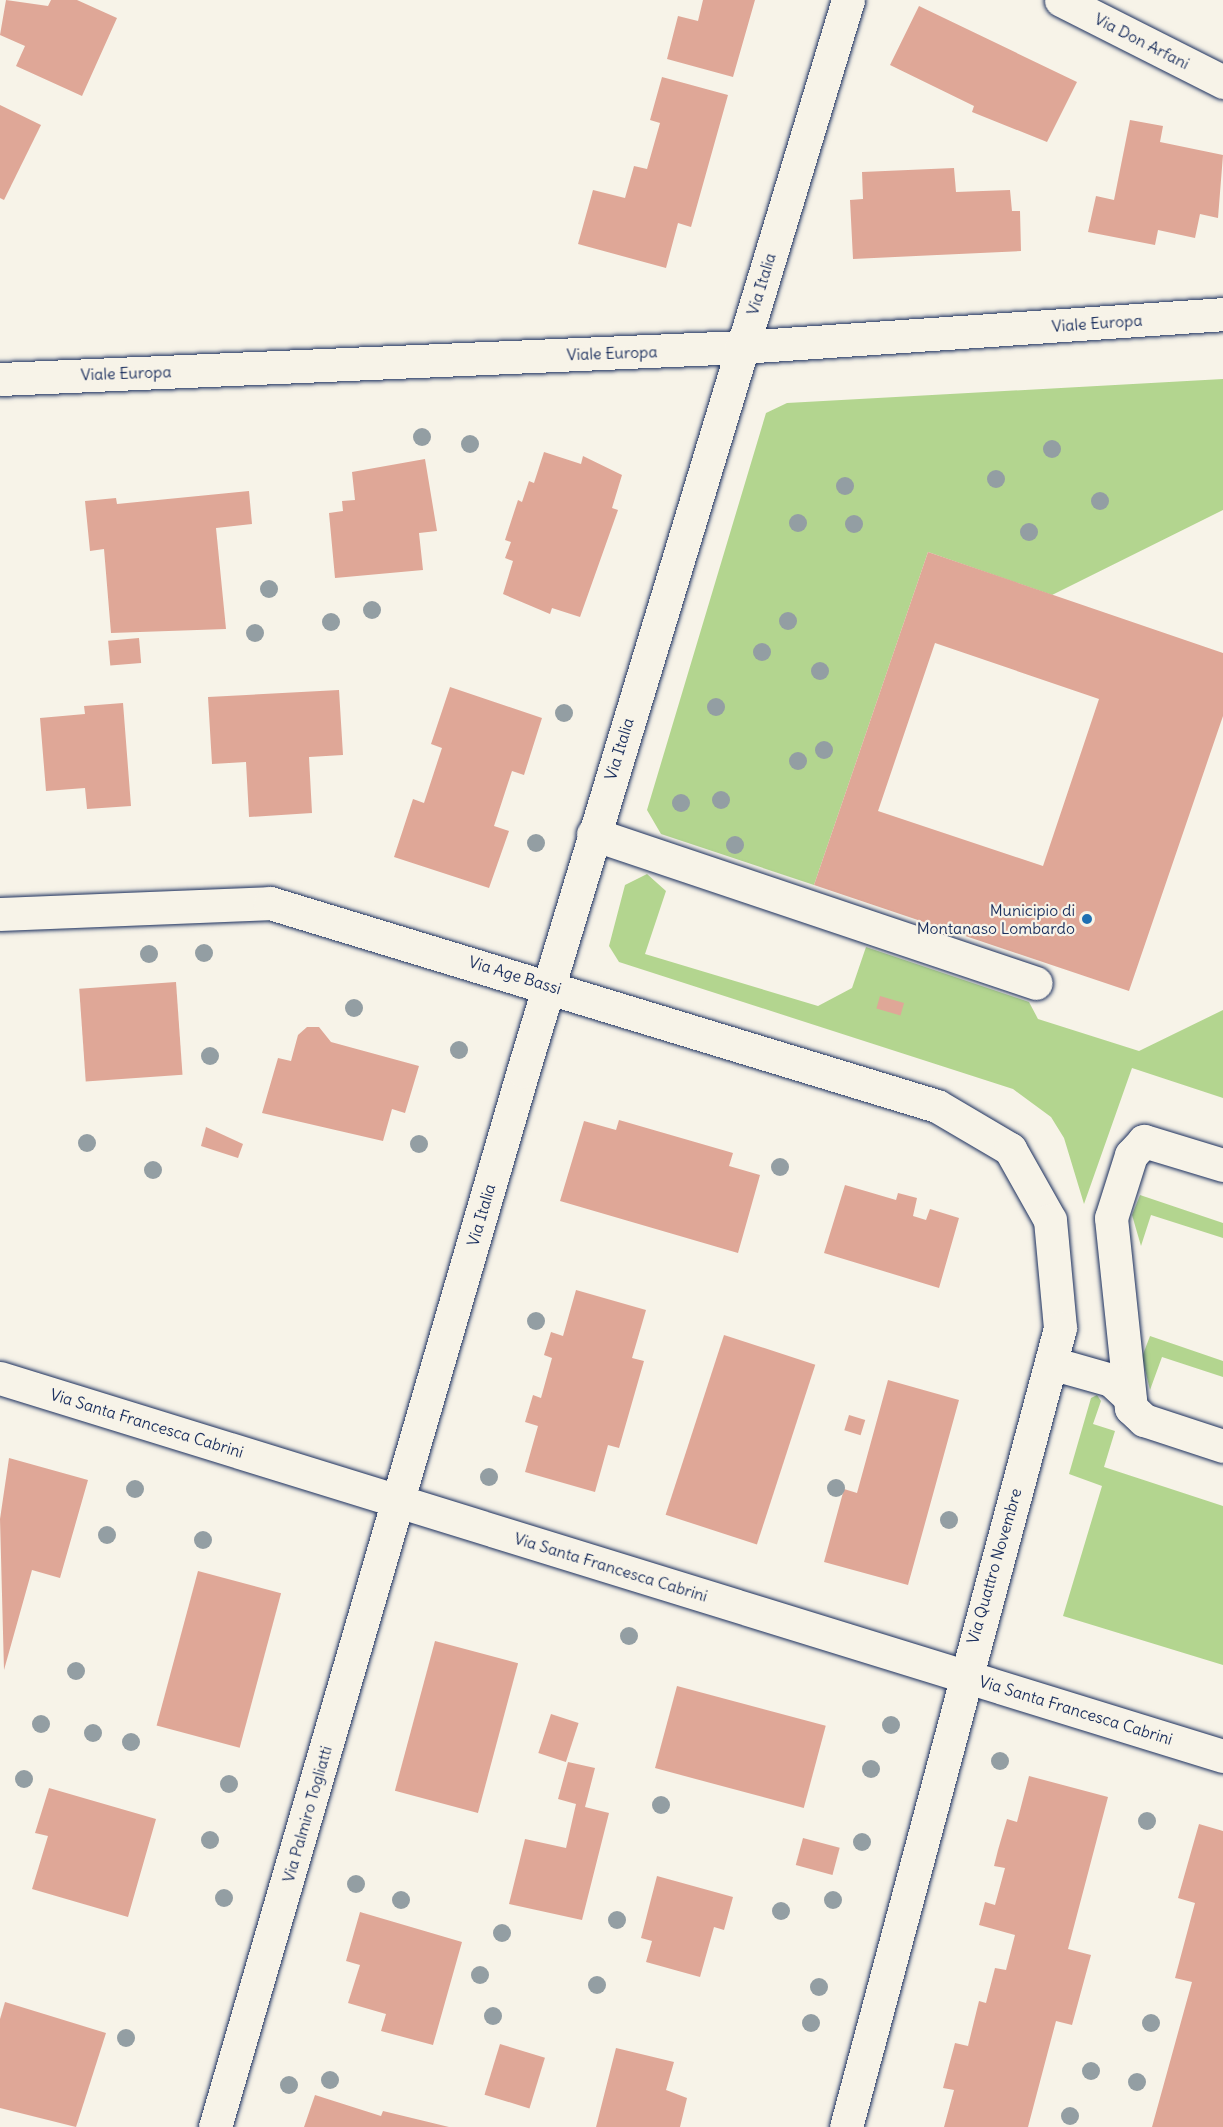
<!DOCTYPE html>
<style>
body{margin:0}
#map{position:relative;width:1223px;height:2127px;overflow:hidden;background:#f7f3e8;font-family:Delius,sans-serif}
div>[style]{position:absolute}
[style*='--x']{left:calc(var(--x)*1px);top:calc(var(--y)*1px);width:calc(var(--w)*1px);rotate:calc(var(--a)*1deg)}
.green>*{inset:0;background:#b3d58f}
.building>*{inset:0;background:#dfa797;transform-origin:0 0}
.roads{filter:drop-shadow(0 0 2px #1b2f5e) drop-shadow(0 0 2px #1b2f5e)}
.minor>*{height:33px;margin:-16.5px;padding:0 16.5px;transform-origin:16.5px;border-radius:16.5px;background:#f7f3e8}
.trees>*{width:18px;height:18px;margin:-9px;border-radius:50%;background:#939ea3}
.dots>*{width:16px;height:16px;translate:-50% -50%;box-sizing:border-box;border:3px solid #f7f3e8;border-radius:50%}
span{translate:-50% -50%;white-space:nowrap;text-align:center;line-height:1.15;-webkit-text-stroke:4.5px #f7f3e8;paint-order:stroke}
.street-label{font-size:16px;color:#1b2f5e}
.poi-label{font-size:16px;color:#1b2f5e}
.right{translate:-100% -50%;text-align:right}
</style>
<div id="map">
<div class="green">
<i style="clip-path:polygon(1223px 379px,1223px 510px,1052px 595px,928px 552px,814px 885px,661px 834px,647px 810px,766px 413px,787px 403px)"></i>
<i style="clip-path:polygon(647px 874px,666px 891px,645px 954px,818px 1006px,852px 988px,866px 947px,1029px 1002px,1038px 1019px,1139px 1051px,1223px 1010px,1223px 1098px,1132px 1068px,1084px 1204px,1064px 1138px,1051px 1117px,1013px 1089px,619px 962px,609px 946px,625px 885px)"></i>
<i style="clip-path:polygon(1140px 1195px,1223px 1223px,1223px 1238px,1151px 1215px,1141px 1246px,1132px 1215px)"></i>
<i style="clip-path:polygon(1150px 1336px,1223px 1361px,1223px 1377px,1162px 1357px,1150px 1390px,1142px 1357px)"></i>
<i style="clip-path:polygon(1097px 1395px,1101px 1401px,1093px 1424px,1115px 1431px,1104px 1467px,1223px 1506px,1223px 1665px,1063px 1616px,1102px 1486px,1069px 1474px,1091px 1398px)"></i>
</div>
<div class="building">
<i style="clip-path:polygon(6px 0,48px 6px,51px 0,77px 0,117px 18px,82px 96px,16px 66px,25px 46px,0 35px)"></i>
<i style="clip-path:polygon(703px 0,755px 0,733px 77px,667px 59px,678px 16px,698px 21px)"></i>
<i style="clip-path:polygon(919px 6px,1077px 82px,1047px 142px,972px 112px,974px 106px,890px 65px)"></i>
<i style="clip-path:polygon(662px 77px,728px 95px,691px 227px,678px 223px,666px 268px,578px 244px,593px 190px,625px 198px,634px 166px,647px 169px,660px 123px,650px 120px)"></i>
<i style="clip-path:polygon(0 105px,41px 125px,4px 200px,0 198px)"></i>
<i style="clip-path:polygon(1130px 120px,1163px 126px,1160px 142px,1223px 155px,1218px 218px,1200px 214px,1195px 238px,1158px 230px,1155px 245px,1088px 232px,1096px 196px,1114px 200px)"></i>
<i style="clip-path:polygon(954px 168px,956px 192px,1010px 190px,1012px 211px,1020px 211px,1021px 251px,853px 259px,850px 200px,863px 199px,862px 172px)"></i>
<i style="clip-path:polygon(544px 452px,581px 464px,583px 456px,622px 475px,612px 508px,618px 510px,580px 617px,552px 608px,550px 614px,503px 594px,513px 561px,505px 558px,511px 542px,505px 540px,518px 500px,522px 502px,529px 481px,534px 483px)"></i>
<i style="clip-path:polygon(425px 459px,437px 531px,419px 533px,423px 570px,335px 578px,329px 513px,343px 511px,342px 501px,355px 500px,352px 472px)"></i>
<i style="clip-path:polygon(249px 491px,252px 524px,216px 528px,226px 629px,111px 633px,104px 549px,90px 551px,85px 501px,116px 498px,117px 504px)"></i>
<i style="clip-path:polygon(evenodd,928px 552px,1223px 653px,1223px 716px,1129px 991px,814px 885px,928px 552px,935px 643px,1099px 699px,1043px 866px,878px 811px,935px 643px)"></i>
<i style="left:139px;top:638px;width:25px;height:31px;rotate:85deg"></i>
<i style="clip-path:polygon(450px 687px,542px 718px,524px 775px,512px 771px,494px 826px,509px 831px,489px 888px,394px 857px,413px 799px,424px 803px,442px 748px,431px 744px)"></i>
<i style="clip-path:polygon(339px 690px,343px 755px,309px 757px,312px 813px,249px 817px,246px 762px,212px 764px,208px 697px)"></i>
<i style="clip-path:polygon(123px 703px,131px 806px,87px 809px,85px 788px,46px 791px,40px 718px,85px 714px,84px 706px)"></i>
<i style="left:176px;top:982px;width:93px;height:97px;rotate:86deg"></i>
<i style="left:880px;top:996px;width:25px;height:13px;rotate:16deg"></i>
<i style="clip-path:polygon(307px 1027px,319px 1027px,331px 1042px,419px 1066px,405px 1113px,392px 1109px,383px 1141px,262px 1113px,278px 1058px,291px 1061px,298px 1035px)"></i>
<i style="clip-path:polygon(619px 1120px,733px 1153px,729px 1166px,760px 1175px,738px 1253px,560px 1201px,584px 1121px,616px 1130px)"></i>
<i style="clip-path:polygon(206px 1127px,243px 1144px,238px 1158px,201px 1146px)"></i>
<i style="clip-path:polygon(845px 1185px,896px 1200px,898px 1193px,917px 1198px,913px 1216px,926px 1220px,930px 1209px,959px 1218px,939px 1288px,824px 1253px)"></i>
<i style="clip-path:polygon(576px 1290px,646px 1310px,632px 1358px,644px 1361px,619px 1448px,608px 1445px,595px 1492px,525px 1472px,538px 1426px,525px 1422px,533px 1395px,541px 1398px,552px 1358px,544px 1355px,551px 1332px,563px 1336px)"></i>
<i style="left:724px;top:1335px;width:96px;height:189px;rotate:18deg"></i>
<i style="clip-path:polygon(888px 1380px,959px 1400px,908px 1585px,824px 1562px,844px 1489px,857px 1493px)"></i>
<i style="left:849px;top:1415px;width:17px;height:16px;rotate:17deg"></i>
<i style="clip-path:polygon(9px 1458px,88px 1480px,60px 1578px,32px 1570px,4px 1670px,0 1519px)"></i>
<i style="left:198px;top:1571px;width:86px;height:160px;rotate:15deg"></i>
<i style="left:435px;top:1641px;width:86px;height:155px;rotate:15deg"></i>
<i style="left:677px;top:1686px;width:154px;height:85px;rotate:15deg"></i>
<i style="left:551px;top:1714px;width:29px;height:41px;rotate:18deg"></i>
<i style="clip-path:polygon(568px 1762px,595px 1768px,585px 1807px,609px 1813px,582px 1920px,509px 1904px,525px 1839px,566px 1848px,576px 1804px,558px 1799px)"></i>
<i style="clip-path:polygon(1029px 1776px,1108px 1797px,1068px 1949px,1091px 1955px,1072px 2025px,1056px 2021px,1028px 2127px,944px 2127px,954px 2090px,943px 2088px,955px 2043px,968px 2046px,979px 2001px,986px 2003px,995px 1968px,1006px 1970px,1015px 1935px,979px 1925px,985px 1902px,995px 1905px,1005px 1868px,994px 1866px,998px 1850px,1007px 1819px,1017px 1822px)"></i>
<i style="clip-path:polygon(49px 1788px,156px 1819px,128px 1917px,32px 1889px,48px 1836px,35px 1833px)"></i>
<i style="clip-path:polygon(1199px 1824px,1223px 1831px,1223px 2127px,1152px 2127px,1192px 1982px,1175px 1978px,1195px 1903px,1178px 1898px)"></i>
<i style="left:803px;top:1838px;width:38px;height:28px;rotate:15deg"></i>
<i style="clip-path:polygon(657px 1876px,733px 1897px,724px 1930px,714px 1927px,700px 1977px,646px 1962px,652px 1941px,641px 1938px)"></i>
<i style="clip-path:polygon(360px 1912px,462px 1942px,433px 2045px,381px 2031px,386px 2014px,348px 2003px,360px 1965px,346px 1961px)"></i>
<i style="clip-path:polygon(5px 2002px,106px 2033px,76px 2127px,0 2108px,0 2019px)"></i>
<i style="left:500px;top:2044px;width:47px;height:53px;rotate:17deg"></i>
<i style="clip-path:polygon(616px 2048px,674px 2062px,666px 2090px,687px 2098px,680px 2127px,596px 2127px)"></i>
<i style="clip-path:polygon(315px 2095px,381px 2116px,383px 2111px,449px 2127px,304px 2127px)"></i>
</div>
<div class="roads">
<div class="minor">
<i style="--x:1061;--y:0;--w:182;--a:26.8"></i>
<i style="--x:0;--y:379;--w:742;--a:-2.47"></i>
<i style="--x:741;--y:347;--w:483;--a:-3.9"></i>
<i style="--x:593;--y:834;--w:467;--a:18.6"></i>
<i style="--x:0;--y:914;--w:270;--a:-2.3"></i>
<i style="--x:270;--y:903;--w:697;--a:16.93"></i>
<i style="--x:937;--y:1106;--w:85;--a:30.5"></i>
<i style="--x:1010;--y:1149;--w:81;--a:60.6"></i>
<i style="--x:1050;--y:1220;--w:108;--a:84.7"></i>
<i style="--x:1060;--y:1328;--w:827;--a:104.99"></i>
<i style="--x:1223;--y:1165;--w:83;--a:-163.1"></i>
<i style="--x:1144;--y:1141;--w:19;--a:133"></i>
<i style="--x:1131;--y:1155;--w:66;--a:107.6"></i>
<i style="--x:1111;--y:1218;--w:191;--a:84"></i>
<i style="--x:1131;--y:1408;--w:18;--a:43"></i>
<i style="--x:1144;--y:1420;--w:83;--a:18.2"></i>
<i style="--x:1051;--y:1363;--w:62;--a:15.8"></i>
<i style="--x:1111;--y:1380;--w:25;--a:43"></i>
<i style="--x:0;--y:1378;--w:1280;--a:17.18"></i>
<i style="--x:215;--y:2127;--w:1100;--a:-73.74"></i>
<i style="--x:523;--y:1071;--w:1119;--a:-73.12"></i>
</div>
</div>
<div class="trees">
<i style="left:422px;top:437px"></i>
<i style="left:470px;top:444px"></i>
<i style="left:1052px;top:449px"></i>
<i style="left:996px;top:479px"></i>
<i style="left:845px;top:486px"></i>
<i style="left:1100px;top:501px"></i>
<i style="left:798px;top:523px"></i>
<i style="left:854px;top:524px"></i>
<i style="left:1029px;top:532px"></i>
<i style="left:269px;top:589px"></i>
<i style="left:372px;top:610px"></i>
<i style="left:788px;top:621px"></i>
<i style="left:331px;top:622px"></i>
<i style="left:255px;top:633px"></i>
<i style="left:762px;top:652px"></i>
<i style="left:820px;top:671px"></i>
<i style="left:716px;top:707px"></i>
<i style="left:564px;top:713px"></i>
<i style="left:824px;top:750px"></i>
<i style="left:798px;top:761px"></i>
<i style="left:721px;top:800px"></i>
<i style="left:681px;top:803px"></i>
<i style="left:536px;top:843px"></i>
<i style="left:735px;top:845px"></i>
<i style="left:204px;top:953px"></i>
<i style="left:149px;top:954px"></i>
<i style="left:354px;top:1008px"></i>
<i style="left:459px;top:1050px"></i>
<i style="left:210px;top:1056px"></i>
<i style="left:87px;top:1143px"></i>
<i style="left:419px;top:1144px"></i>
<i style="left:780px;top:1167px"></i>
<i style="left:153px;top:1170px"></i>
<i style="left:536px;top:1321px"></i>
<i style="left:489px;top:1477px"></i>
<i style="left:836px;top:1488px"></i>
<i style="left:135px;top:1489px"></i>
<i style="left:949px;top:1520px"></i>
<i style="left:107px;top:1535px"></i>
<i style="left:203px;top:1540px"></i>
<i style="left:629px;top:1636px"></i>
<i style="left:76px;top:1671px"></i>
<i style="left:41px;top:1724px"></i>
<i style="left:891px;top:1725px"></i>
<i style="left:93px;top:1733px"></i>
<i style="left:131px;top:1742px"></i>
<i style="left:1000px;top:1761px"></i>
<i style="left:871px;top:1769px"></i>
<i style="left:24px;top:1779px"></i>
<i style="left:229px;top:1784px"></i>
<i style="left:661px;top:1805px"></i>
<i style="left:1147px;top:1821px"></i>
<i style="left:210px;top:1840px"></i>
<i style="left:862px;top:1842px"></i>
<i style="left:356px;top:1884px"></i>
<i style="left:224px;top:1898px"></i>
<i style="left:401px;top:1900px"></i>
<i style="left:833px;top:1900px"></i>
<i style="left:781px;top:1911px"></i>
<i style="left:617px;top:1920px"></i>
<i style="left:502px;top:1933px"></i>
<i style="left:480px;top:1975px"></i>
<i style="left:597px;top:1985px"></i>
<i style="left:819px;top:1987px"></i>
<i style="left:493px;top:2016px"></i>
<i style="left:811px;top:2023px"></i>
<i style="left:1151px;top:2023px"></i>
<i style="left:126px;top:2038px"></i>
<i style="left:1091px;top:2071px"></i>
<i style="left:330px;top:2080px"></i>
<i style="left:1137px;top:2082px"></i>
<i style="left:289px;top:2085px"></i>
<i style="left:1070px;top:2116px"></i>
</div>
<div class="dots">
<i style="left:1087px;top:919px;background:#1f6fb2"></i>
</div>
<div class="street-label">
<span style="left:1142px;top:41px;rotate:27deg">Via Don Arfani</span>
<span style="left:761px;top:284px;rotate:-73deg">Via Italia</span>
<span style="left:1097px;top:323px;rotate:-4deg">Viale Europa</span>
<span style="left:612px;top:353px;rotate:-2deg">Viale Europa</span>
<span style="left:126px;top:373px;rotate:-2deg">Viale Europa</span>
<span style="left:619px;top:749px;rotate:-73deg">Via Italia</span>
<span style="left:515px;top:975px;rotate:17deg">Via Age Bassi</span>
<span style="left:481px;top:1215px;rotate:-74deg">Via Italia</span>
<span style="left:147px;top:1423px;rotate:17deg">Via Santa Francesca Cabrini</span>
<span style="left:994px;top:1566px;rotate:-74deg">Via Quattro Novembre</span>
<span style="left:611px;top:1567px;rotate:17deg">Via Santa Francesca Cabrini</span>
<span style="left:1076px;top:1710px;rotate:17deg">Via Santa Francesca Cabrini</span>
<span style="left:307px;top:1814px;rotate:-74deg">Via Palmiro Togliatti</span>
</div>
<div class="poi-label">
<span class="right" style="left:1075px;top:919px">Municipio di<br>Montanaso Lombardo</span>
</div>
</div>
